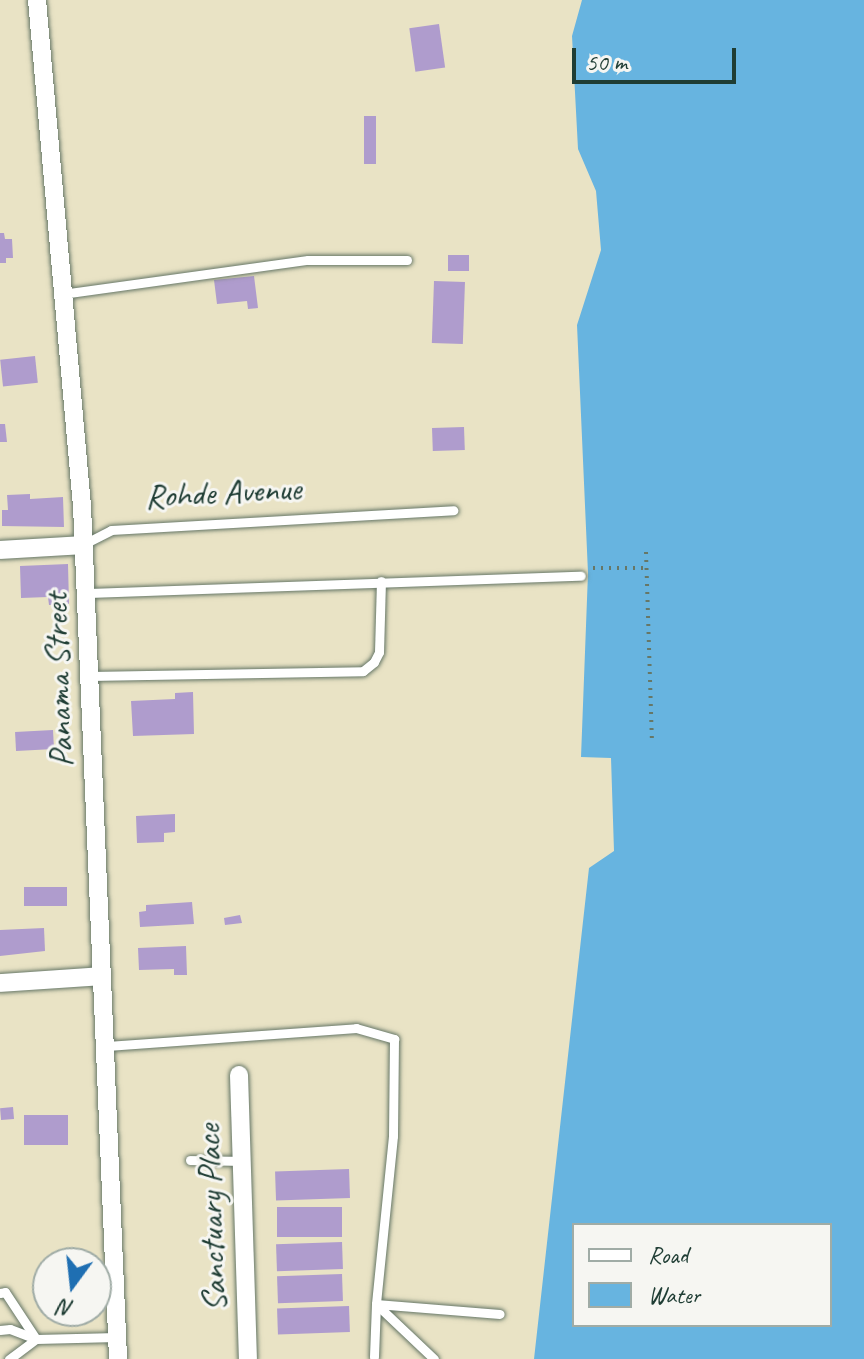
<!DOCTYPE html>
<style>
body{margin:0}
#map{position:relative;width:864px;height:1359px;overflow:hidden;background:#e9e3c5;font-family:Caveat,sans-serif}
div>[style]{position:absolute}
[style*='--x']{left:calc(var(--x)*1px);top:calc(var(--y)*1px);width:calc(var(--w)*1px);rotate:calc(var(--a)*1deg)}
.water>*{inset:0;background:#67b4e0}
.building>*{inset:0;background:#af9ccd;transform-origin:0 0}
.path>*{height:4px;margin-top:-2px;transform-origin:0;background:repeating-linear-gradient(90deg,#667767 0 2px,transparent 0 8px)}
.roads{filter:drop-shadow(0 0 2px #667767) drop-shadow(0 0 2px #667767)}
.lane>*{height:9px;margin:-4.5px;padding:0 4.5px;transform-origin:4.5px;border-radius:4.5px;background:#fff}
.street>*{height:18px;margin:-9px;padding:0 9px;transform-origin:9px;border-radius:9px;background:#fff}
span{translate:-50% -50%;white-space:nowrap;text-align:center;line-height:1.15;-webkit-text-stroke:6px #f6f6f2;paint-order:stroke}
.street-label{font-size:34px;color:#1f3d34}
.legend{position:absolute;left:572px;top:1223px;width:260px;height:104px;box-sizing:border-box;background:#f6f6f2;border:2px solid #a0aca6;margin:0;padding:10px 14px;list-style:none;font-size:24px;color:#1f3d34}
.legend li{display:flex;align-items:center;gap:16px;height:40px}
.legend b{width:40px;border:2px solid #a0aca6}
.north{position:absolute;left:32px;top:1247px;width:80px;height:80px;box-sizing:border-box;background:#f6f6f2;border:2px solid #a0aca6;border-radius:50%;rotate:195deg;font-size:22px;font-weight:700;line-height:32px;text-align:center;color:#1f3d34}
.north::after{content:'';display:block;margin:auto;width:28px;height:36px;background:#1f6fb2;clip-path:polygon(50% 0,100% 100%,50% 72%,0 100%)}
.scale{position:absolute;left:572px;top:48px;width:164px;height:36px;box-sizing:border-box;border:4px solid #1f3d34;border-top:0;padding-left:10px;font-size:24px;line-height:28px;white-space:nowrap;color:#1f3d34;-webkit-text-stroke:6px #f6f6f2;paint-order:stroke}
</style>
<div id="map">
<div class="water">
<i style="clip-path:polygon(evenodd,582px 0,864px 0,864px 1359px,534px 1359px,589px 868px,614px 851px,611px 758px,581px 757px,588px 573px,577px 325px,601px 250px,596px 191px,578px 149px,572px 36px,582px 0,574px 1225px,830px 1225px,830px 1325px,574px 1325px,574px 1225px)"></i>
</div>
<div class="building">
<i style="left:439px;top:24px;width:44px;height:30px;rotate:82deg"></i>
<i style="left:364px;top:116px;width:12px;height:48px"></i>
<i style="clip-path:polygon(0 233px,4px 233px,5px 239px,12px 239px,13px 258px,6px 258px,6px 263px,0 263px)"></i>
<i style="left:448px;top:255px;width:21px;height:16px"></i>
<i style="clip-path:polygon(254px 276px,258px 308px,248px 309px,247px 301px,217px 304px,214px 280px)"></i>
<i style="left:434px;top:281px;width:31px;height:62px;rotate:2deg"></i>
<i style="left:35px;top:356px;width:27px;height:35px;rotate:84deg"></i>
<i style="clip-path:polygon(0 424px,5px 424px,7px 442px,0 442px)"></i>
<i style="left:464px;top:427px;width:23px;height:32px;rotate:88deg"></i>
<i style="clip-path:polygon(30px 494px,30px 499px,63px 497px,64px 527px,2px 526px,2px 510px,8px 510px,7px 495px)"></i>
<i style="clip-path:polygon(68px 564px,69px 604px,49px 605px,48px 597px,21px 598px,20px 566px)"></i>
<i style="clip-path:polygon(193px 692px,194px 734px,133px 736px,131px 701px,175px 699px,175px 693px)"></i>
<i style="left:53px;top:730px;width:19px;height:38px;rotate:87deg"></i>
<i style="clip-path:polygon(175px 814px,175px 832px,164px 833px,164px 842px,137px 843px,136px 816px)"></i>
<i style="left:24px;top:887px;width:43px;height:19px"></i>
<i style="clip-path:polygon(192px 902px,194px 924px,140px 927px,139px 912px,146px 911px,146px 905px)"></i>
<i style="clip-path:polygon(240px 915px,242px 923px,225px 925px,224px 918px)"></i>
<i style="clip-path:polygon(44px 928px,45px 951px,0 956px,0 930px)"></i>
<i style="clip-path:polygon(186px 946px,187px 975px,174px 975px,174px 969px,139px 970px,138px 948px)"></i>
<i style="left:13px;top:1107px;width:12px;height:13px;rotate:85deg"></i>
<i style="left:68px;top:1115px;width:30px;height:44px;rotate:90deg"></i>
<i style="left:349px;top:1169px;width:29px;height:74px;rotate:88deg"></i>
<i style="left:342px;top:1207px;width:30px;height:65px;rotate:90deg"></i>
<i style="left:342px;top:1242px;width:27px;height:66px;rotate:88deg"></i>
<i style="left:342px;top:1274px;width:27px;height:65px;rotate:88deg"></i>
<i style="left:349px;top:1306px;width:26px;height:72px;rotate:88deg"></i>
</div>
<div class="path">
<i style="--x:646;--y:552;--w:191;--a:88.2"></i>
<i style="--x:593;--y:568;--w:53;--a:0"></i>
</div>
<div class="roads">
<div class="lane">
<i style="--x:62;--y:294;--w:248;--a:-7.9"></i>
<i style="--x:308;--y:260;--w:99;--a:0"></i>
<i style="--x:84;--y:544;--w:30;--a:-27"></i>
<i style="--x:111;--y:530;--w:343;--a:-3.3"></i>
<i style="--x:86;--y:593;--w:495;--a:-2"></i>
<i style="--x:90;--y:676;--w:273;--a:-1"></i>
<i style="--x:363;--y:671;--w:14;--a:-39"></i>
<i style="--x:374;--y:662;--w:11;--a:-63"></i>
<i style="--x:379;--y:652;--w:71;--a:-88.4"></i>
<i style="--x:107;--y:1046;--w:250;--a:-4.1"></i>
<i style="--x:356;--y:1028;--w:40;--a:16"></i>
<i style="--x:394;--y:1039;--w:97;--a:90.6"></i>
<i style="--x:393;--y:1136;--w:169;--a:95.8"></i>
<i style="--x:376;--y:1304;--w:53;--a:92.2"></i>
<i style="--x:190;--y:1160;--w:52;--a:1.1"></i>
<i style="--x:0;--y:1293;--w:5;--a:-11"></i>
<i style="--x:5;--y:1292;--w:56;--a:56.6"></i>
<i style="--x:36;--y:1339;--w:34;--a:143"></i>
<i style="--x:376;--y:1304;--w:124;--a:4.6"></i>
<i style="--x:376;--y:1304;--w:80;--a:43.5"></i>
<i style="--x:0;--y:1330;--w:10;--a:-6"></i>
<i style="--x:10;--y:1329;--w:28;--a:21"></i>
<i style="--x:36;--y:1339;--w:81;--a:-1.4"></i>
</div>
<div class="street">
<i style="--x:37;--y:0;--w:508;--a:84.92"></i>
<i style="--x:82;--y:506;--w:854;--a:87.58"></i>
<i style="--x:0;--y:550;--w:84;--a:-3.4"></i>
<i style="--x:0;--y:983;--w:102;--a:-3.9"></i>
<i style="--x:239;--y:1075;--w:284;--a:88.2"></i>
</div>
</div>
<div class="street-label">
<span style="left:223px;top:492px;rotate:-3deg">Rohde Avenue</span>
<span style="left:58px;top:680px;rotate:-92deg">Panama Street</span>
<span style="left:211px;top:1218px;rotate:-92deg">Sanctuary Place</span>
</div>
<ul class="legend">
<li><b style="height:10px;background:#fff"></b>Road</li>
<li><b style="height:22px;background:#67b4e0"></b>Water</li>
</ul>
<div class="north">N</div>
<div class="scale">50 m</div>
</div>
